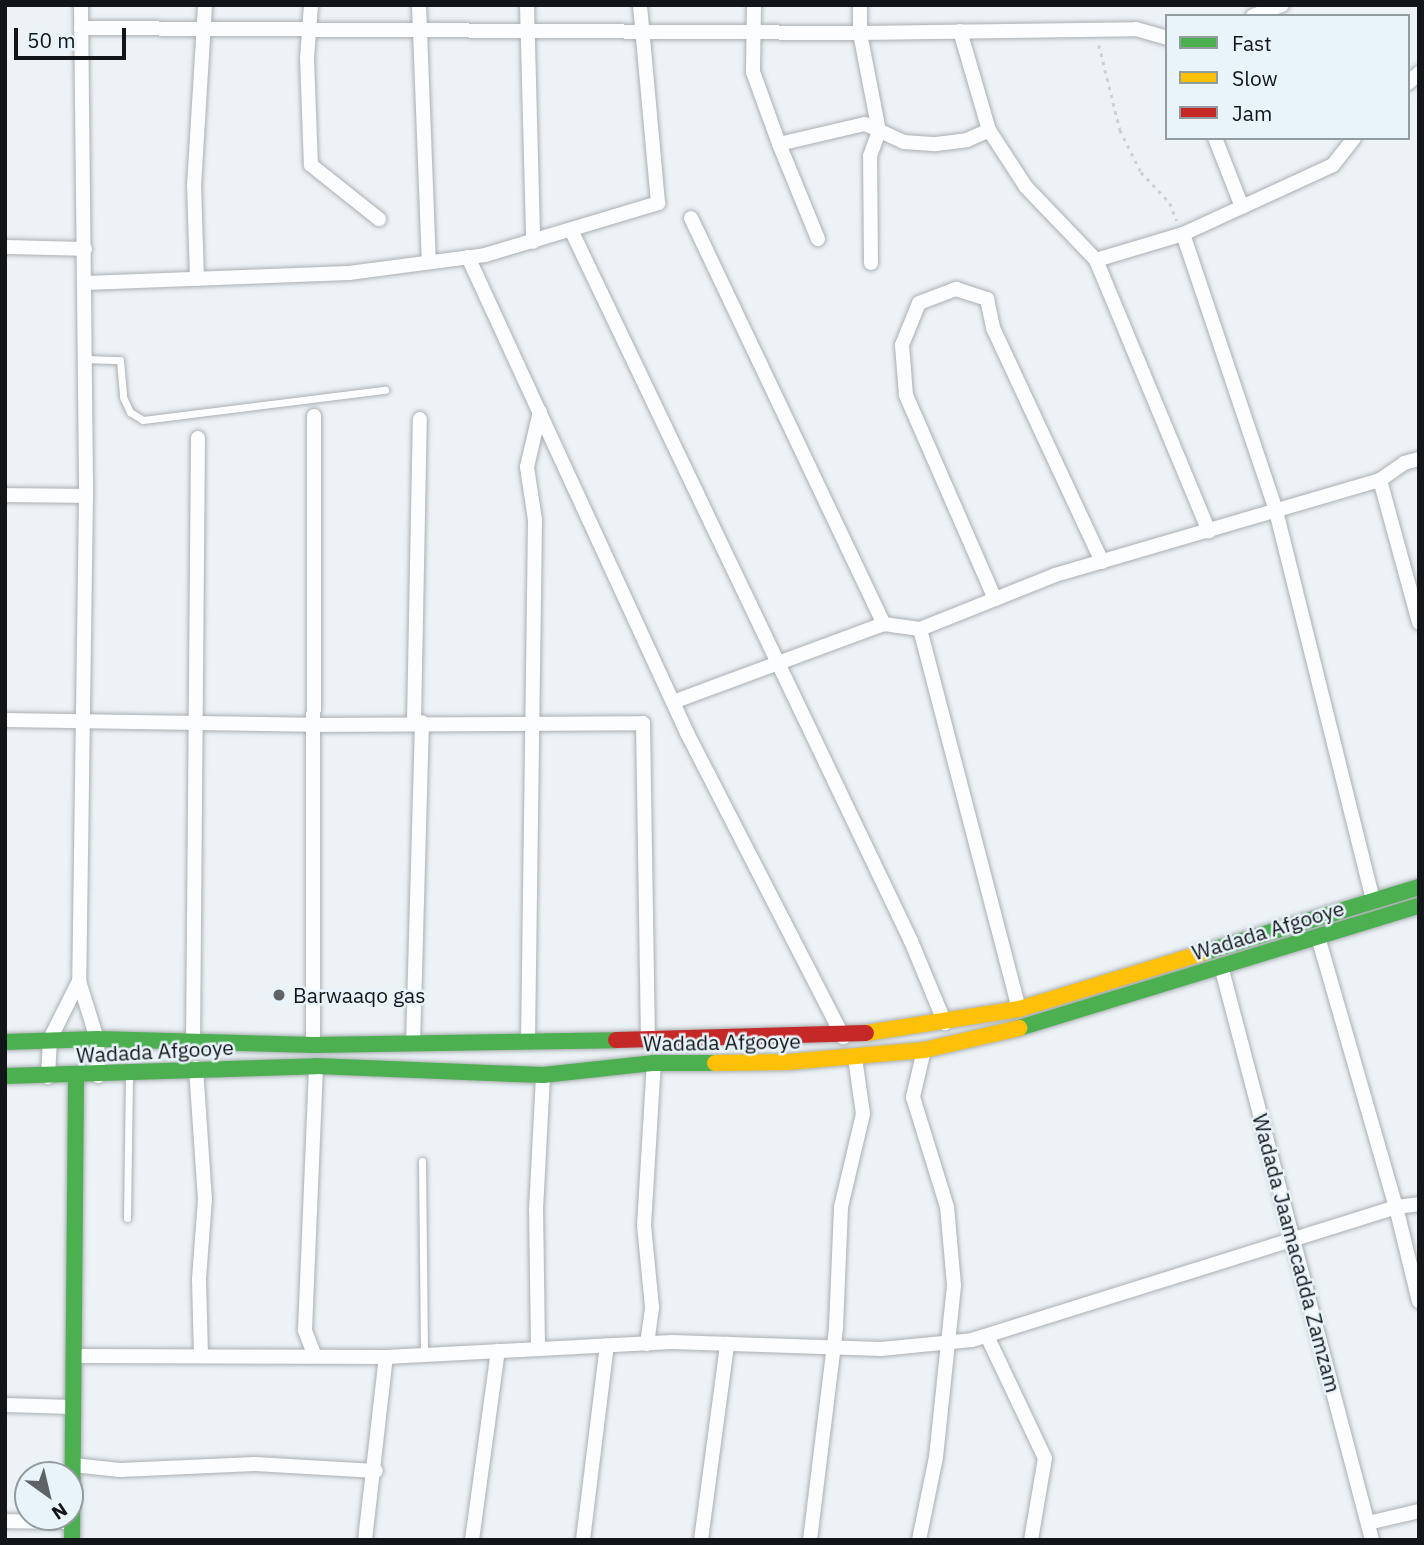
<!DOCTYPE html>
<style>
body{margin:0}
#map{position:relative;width:1424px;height:1545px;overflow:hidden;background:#ecf2f6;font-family:"IBM Plex Sans",sans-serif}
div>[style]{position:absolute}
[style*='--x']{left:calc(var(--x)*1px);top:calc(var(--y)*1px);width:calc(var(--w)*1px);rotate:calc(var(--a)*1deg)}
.path>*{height:2.5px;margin-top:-1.25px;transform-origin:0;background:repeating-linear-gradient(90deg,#ced0d1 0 3.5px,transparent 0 8.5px)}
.roads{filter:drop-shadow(0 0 2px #aaafb2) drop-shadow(0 0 2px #aaafb2)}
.lane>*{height:7px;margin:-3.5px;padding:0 3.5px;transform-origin:3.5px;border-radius:3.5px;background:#fcfdfe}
.street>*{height:14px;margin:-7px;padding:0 7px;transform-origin:7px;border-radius:7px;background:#fcfdfe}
.fast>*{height:16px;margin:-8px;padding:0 8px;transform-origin:8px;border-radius:8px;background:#4caf50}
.slow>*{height:16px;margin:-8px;padding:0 8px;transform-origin:8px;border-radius:8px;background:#ffc107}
.jam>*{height:16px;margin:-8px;padding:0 8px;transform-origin:8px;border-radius:8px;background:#c62828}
.dots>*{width:19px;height:19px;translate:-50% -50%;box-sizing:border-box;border:4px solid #e8f3fa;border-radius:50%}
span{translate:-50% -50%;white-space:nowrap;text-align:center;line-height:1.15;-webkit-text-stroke:5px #e8f3fa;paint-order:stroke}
.street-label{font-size:21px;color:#121618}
.poi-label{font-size:21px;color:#121618}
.left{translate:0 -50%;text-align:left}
.frame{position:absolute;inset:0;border:7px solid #121618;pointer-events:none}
.legend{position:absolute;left:1165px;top:14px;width:245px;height:126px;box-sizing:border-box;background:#e8f3fa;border:2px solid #929ba0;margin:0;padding:9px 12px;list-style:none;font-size:21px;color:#121618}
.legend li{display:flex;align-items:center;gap:14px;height:35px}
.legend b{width:35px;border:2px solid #929ba0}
.north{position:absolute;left:14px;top:1461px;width:70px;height:70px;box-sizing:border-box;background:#e8f3fa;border:2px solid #929ba0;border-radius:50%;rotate:146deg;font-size:19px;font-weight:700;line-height:28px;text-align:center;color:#121618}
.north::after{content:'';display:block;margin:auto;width:24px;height:32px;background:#5e6366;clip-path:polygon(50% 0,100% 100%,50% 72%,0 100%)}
.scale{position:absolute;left:14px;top:28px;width:112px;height:32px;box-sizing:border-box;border:4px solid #121618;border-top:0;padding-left:9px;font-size:21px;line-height:24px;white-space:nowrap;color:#121618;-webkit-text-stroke:5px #e8f3fa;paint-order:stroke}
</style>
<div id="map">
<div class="path">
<i style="--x:1099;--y:45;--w:88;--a:76.1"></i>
<i style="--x:1120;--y:130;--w:47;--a:63.4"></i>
<i style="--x:1141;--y:172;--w:42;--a:46.9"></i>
<i style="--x:1170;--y:203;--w:19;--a:69"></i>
</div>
<div class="roads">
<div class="lane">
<i style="--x:85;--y:359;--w:35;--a:2"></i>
<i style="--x:120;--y:360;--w:37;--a:85"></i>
<i style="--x:123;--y:397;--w:17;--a:65"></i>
<i style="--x:130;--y:412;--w:15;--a:32"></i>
<i style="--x:143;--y:420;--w:244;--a:-7.1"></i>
<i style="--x:422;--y:1161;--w:194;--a:89.4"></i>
<i style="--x:127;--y:1218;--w:142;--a:-89.2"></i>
</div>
<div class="street">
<i style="--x:81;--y:5;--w:491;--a:89.4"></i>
<i style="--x:86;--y:496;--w:485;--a:90.8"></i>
<i style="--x:79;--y:981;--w:61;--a:72.8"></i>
<i style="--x:97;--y:1039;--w:37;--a:88"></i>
<i style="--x:311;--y:5;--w:53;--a:94.3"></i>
<i style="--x:307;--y:58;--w:107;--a:87.9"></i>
<i style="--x:311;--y:165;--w:87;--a:38.5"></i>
<i style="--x:419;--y:5;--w:257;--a:87.8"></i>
<i style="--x:527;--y:5;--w:237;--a:88.5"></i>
<i style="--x:754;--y:5;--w:67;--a:90.9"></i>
<i style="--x:753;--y:72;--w:77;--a:70.1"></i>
<i style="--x:1253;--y:16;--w:31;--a:-21"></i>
<i style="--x:81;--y:28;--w:779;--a:0.37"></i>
<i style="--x:860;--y:33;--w:28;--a:-90"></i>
<i style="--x:960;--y:31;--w:103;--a:73.7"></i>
<i style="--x:989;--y:130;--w:68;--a:57"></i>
<i style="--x:1026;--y:187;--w:101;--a:46.2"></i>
<i style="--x:1096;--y:260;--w:294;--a:67.4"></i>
<i style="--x:1408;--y:83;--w:15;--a:-42"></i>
<i style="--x:1215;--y:138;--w:74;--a:68.6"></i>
<i style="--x:691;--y:218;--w:450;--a:64.6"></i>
<i style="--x:572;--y:232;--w:786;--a:64.45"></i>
<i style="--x:911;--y:941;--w:89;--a:67.5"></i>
<i style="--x:1183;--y:234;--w:292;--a:71.4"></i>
<i style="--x:1276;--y:511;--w:401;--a:76"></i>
<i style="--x:818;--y:239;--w:103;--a:-112.3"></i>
<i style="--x:779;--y:144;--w:88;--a:-13.1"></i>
<i style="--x:865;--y:124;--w:43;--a:24.8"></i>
<i style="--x:904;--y:142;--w:32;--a:4"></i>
<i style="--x:936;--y:144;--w:31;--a:-7"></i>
<i style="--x:967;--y:140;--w:24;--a:-24"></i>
<i style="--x:5;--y:247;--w:80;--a:1.4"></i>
<i style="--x:468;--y:257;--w:524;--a:65.29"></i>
<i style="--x:687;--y:733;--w:342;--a:62.8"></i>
<i style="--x:1096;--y:260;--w:91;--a:-16.6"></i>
<i style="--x:1183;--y:234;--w:165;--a:-24.7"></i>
<i style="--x:1333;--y:165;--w:34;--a:-52"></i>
<i style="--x:871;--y:263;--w:107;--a:-90.5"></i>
<i style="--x:870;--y:156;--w:27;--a:-70"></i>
<i style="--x:879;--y:131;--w:100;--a:-101"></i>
<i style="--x:860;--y:33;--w:276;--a:-0.8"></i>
<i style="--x:1136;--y:29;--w:32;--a:16"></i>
<i style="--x:197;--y:279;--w:93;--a:-91.8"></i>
<i style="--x:194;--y:186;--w:181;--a:-86.5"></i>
<i style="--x:86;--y:283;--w:263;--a:-2.2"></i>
<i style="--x:349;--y:273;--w:137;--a:-7.5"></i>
<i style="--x:485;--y:255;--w:181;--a:-16.7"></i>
<i style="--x:658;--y:203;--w:199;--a:-95.2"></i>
<i style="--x:1380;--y:480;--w:148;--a:74.7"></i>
<i style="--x:5;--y:495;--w:81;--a:0.7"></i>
<i style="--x:995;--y:599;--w:223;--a:-113.6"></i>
<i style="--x:906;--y:395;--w:50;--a:-94.6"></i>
<i style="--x:902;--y:345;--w:45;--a:-68"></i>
<i style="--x:919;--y:303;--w:40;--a:-21"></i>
<i style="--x:956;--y:289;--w:33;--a:18"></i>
<i style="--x:987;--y:299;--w:30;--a:78"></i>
<i style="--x:993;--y:328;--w:258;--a:65"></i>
<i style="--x:920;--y:629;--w:393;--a:75.4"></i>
<i style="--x:673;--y:702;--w:225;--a:-20.3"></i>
<i style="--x:884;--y:624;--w:36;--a:8"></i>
<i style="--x:920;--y:629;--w:145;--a:-21.8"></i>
<i style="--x:1055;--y:575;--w:339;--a:-16.3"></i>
<i style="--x:1380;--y:480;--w:29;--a:-35"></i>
<i style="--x:1404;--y:463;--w:16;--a:-15"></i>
<i style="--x:5;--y:720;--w:306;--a:0.9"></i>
<i style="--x:311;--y:725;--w:332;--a:-0.3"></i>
<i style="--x:643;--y:723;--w:318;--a:89.1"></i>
<i style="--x:414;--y:722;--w:303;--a:-88.9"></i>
<i style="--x:1318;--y:937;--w:281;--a:73.9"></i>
<i style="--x:1396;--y:1207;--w:23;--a:-7"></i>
<i style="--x:1221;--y:966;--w:594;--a:75.26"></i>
<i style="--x:528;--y:1042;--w:522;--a:-89.23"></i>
<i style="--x:535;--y:520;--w:54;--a:-98.6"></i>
<i style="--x:527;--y:467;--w:57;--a:-76.9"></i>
<i style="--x:413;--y:1044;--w:322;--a:-88.4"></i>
<i style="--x:193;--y:1045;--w:607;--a:-89.53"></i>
<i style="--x:313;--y:1045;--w:629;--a:-89.91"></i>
<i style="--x:196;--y:1068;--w:131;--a:86.1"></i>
<i style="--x:205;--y:1199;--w:80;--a:94.3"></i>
<i style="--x:199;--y:1279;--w:75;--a:88.5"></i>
<i style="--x:48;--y:1077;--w:38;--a:-87"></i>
<i style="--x:50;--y:1039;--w:65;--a:-63.4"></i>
<i style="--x:987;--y:1336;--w:135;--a:64.6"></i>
<i style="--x:1045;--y:1458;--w:83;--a:99.7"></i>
<i style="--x:647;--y:1344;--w:37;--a:-82"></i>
<i style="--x:652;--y:1307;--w:82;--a:-95.6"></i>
<i style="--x:644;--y:1225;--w:162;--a:-86.5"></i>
<i style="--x:538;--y:1348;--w:138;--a:-90.8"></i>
<i style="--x:536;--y:1210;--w:135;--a:-87"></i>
<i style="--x:314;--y:1354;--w:26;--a:-111"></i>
<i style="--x:305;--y:1330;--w:264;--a:-87.6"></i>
<i style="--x:74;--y:1356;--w:312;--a:0.2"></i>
<i style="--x:386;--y:1357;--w:286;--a:-3"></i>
<i style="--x:672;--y:1342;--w:209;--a:1.9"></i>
<i style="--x:881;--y:1349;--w:91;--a:-5.6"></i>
<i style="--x:972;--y:1340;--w:444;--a:-17.4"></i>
<i style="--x:1396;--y:1207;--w:97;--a:76.3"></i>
<i style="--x:5;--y:1405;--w:68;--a:1.7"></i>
<i style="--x:73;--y:1465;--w:47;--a:6.1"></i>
<i style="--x:120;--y:1470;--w:135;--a:-2.5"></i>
<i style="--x:255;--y:1464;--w:121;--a:3.3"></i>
<i style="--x:5;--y:1521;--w:67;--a:0.9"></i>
<i style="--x:1368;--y:1523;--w:52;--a:-13.2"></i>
<i style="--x:365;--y:1540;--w:184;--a:-83.5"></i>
<i style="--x:472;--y:1540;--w:191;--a:-82.2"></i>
<i style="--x:583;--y:1540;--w:196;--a:-83"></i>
<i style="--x:701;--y:1540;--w:198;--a:-82.4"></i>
<i style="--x:810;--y:1540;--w:215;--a:-83"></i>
<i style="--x:836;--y:1327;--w:120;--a:-87.6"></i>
<i style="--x:841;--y:1207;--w:96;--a:-76.7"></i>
<i style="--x:863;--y:1114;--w:57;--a:-98.1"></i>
<i style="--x:919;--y:1540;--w:85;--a:-78.4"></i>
<i style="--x:936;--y:1457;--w:173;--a:-84"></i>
<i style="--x:954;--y:1285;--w:78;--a:-95.1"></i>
<i style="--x:947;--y:1207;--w:115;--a:-107.2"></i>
<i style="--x:913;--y:1097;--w:48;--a:-76.8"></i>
</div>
<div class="fast">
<i style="--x:1202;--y:953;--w:227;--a:-16.9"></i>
<i style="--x:1019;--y:1028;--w:418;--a:-17"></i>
<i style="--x:5;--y:1042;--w:92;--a:-1.9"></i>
<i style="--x:97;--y:1039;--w:216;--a:1.6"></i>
<i style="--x:313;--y:1045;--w:303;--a:-0.9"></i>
<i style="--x:5;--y:1076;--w:311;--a:-1.8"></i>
<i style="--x:316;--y:1066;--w:227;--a:2.3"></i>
<i style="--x:543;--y:1075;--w:112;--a:-6.2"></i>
<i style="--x:654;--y:1063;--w:61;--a:0"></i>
<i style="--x:72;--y:1540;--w:463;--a:-89.5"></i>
</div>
<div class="slow">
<i style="--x:866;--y:1033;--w:155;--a:-8.9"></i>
<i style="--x:1019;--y:1009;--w:191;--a:-17"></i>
<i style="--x:715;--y:1063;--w:73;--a:-0.8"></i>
<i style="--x:788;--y:1062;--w:137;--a:-5"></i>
<i style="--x:924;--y:1050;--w:98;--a:-13"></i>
</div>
<div class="jam">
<i style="--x:616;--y:1040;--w:250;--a:-1.6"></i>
</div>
</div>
<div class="dots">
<i style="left:279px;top:995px;background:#5e6366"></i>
</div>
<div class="street-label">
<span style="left:1268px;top:930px;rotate:-17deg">Wadada Afgooye</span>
<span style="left:722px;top:1042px;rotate:-1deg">Wadada Afgooye</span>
<span style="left:155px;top:1051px;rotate:-3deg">Wadada Afgooye</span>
<span style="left:1297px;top:1253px;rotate:75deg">Wadada Jaamacadda Zamzam</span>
</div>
<div class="poi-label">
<span class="left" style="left:293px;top:995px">Barwaaqo gas</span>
</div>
<div class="frame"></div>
<ul class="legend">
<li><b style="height:9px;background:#4caf50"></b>Fast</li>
<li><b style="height:9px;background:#ffc107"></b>Slow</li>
<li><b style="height:9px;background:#c62828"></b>Jam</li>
</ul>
<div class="north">N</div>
<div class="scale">50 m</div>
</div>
